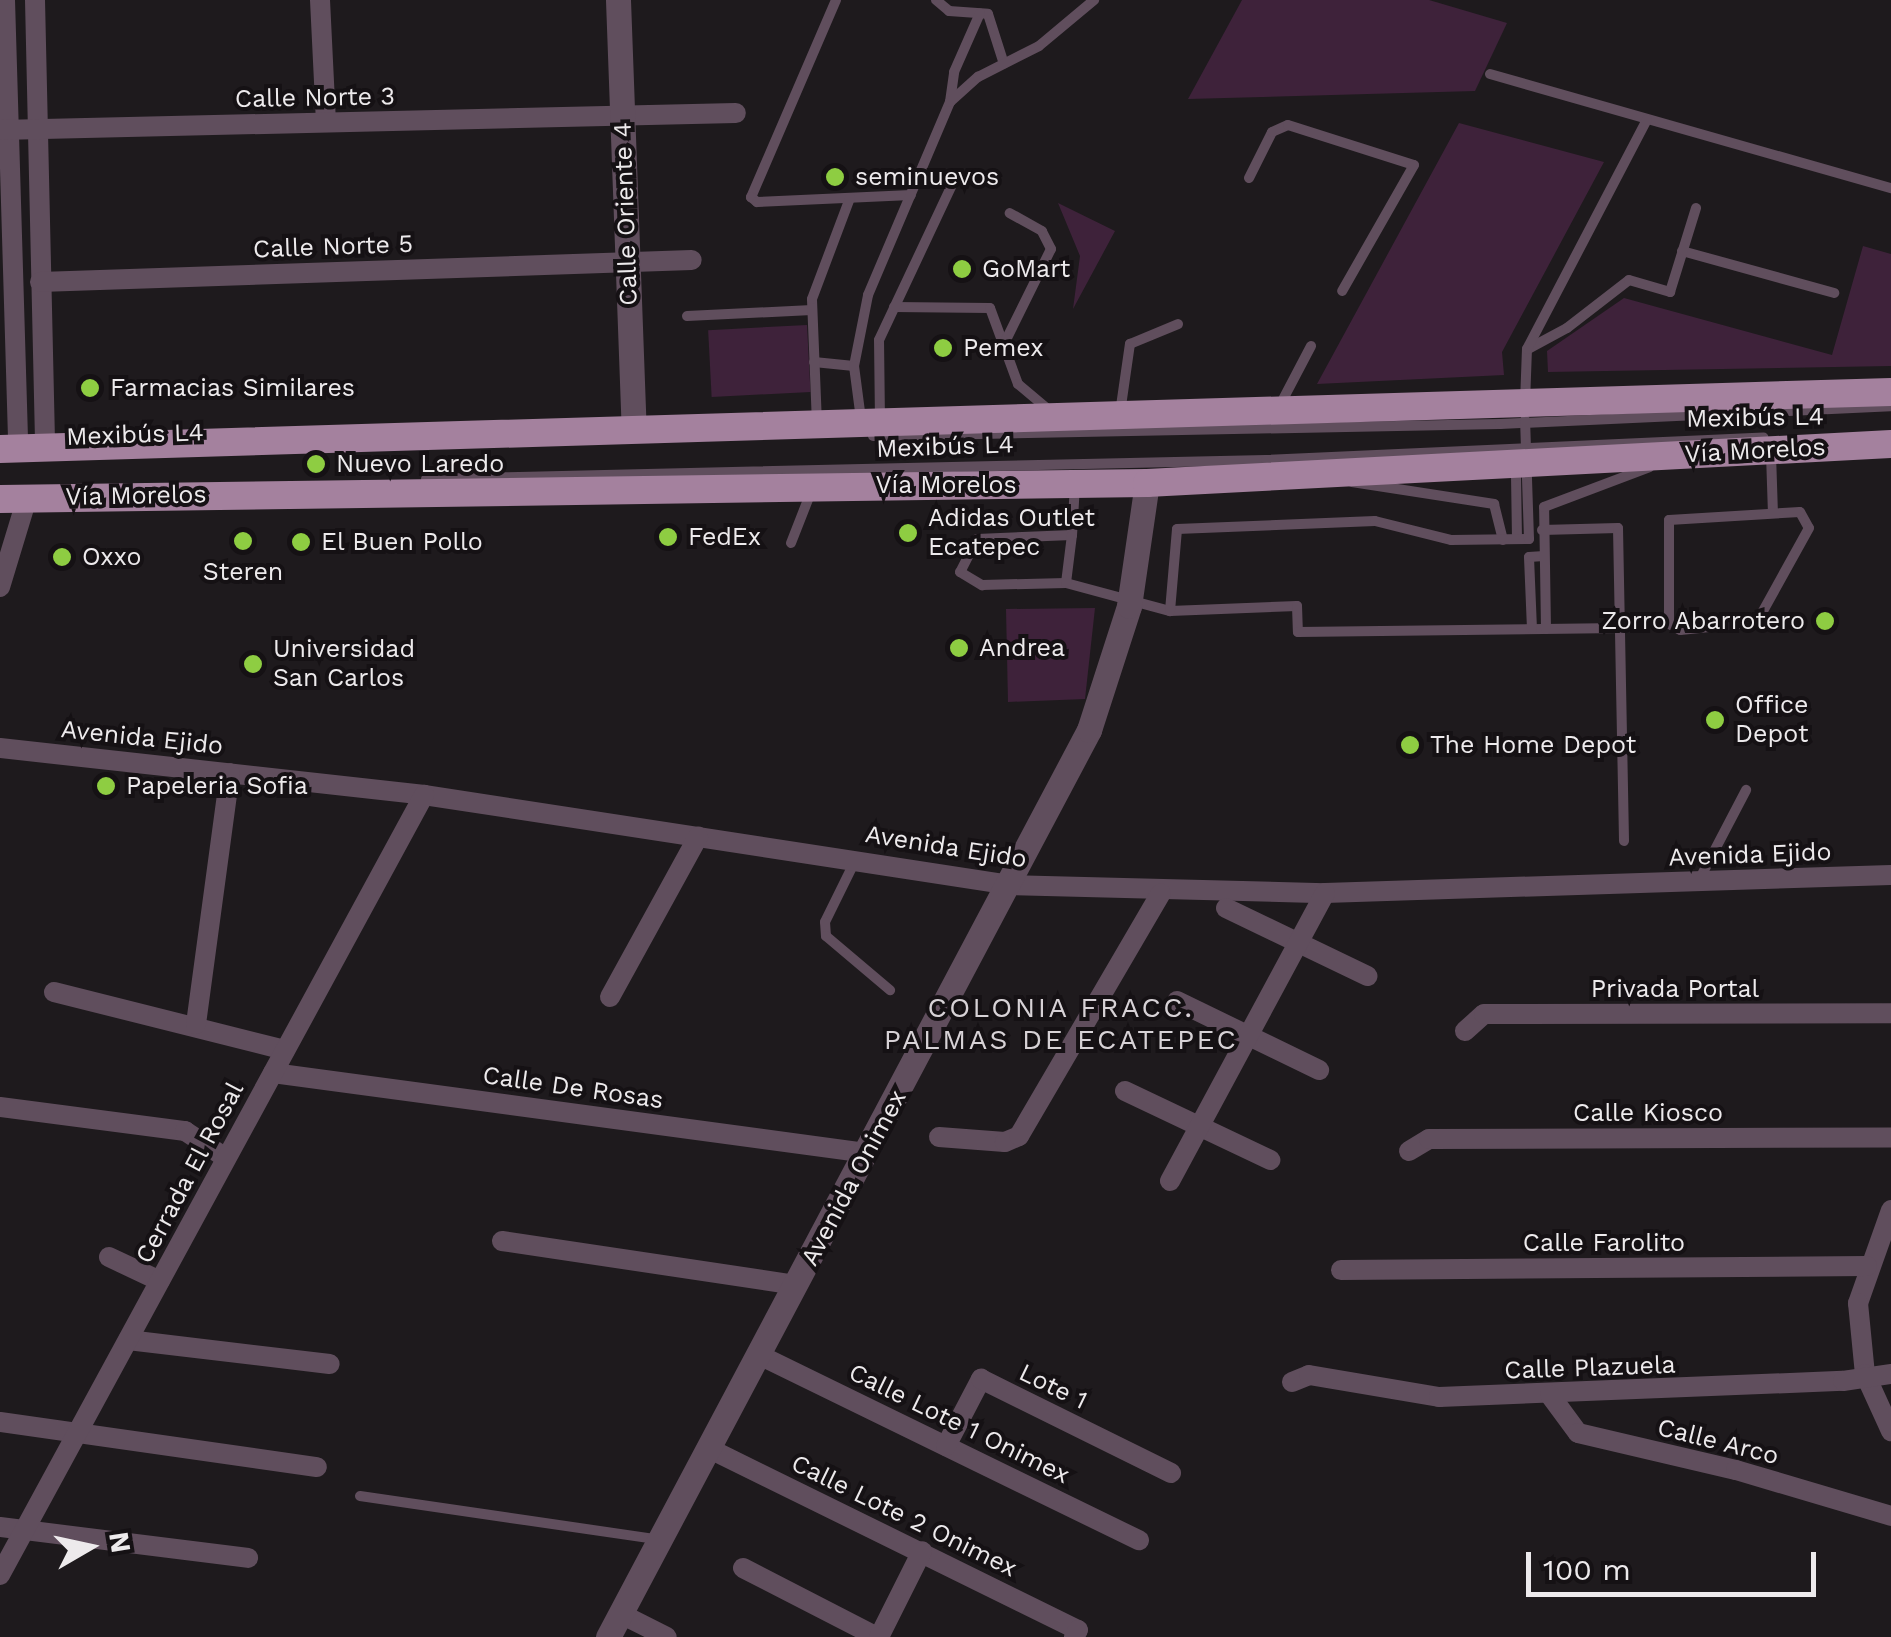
<!DOCTYPE html>
<meta charset="utf-8">
<style>
body{margin:0}
#map{position:relative;width:1891px;height:1637px;overflow:hidden;background:#1e1a1d;font-family:"Work Sans",sans-serif}
div>[style]{position:absolute}
[style*='--x']{left:calc(var(--x)*1px);top:calc(var(--y)*1px);width:calc(var(--w)*1px);rotate:calc(var(--a)*1deg)}
.green>*{inset:0;background:#3e223a;transform-origin:0 0}
.service>*{height:10px;margin:-5px;padding:0 5px;transform-origin:5px;border-radius:5px;background:#604e5d}
.minor>*{height:20px;margin:-10px;padding:0 10px;transform-origin:10px;border-radius:10px;background:#604e5d}
.tertiary>*{height:25px;margin:-12.5px;padding:0 12.5px;transform-origin:12.5px;border-radius:12.5px;background:#604e5d}
.primary>*{height:28px;margin:-14px;padding:0 14px;transform-origin:14px;border-radius:14px;background:#a4819e}
.dots>*{width:28px;height:28px;translate:-50% -50%;box-sizing:border-box;border:5px solid #151114;border-radius:50%}
span{translate:-50% -50%;white-space:nowrap;text-align:center;line-height:1.15;-webkit-text-stroke:8px #151114;paint-order:stroke}
.street-label{font-size:25px;color:#edeaec}
.poi-label{font-size:25px;color:#edeaec}
.left{translate:0 -50%;text-align:left}
.right{translate:-100% -50%;text-align:right}
.neighbourhood-label{font-size:28px;color:#d7d2d6;letter-spacing:2.5px}
.north{position:absolute;left:40px;top:1497px;width:100px;height:100px;-webkit-text-stroke:8px #151114;paint-order:stroke;rotate:81deg;font-size:28px;font-weight:700;line-height:40px;text-align:center;color:#edeaec}
.north::after{content:'';display:block;margin:auto;width:35px;height:45px;background:#edeaec;clip-path:polygon(50% 0,100% 100%,50% 72%,0 100%)}
.scale{position:absolute;left:1526px;top:1552px;width:290px;height:45px;box-sizing:border-box;border:5px solid #edeaec;border-top:0;padding-left:12px;font-size:30px;line-height:35px;white-space:nowrap;color:#edeaec;-webkit-text-stroke:8px #151114;paint-order:stroke}
</style>
<div id="map">
<div class="green">
<i style="clip-path:polygon(1242px 0,1429px 0,1507px 23px,1475px 91px,1188px 99px)"></i>
<i style="clip-path:polygon(1459px 123px,1604px 162px,1502px 352px,1504px 375px,1317px 384px)"></i>
<i style="clip-path:polygon(1058px 203px,1115px 231px,1073px 309px,1080px 256px)"></i>
<i style="clip-path:polygon(1863px 246px,1891px 254px,1891px 366px,1548px 372px,1547px 351px,1624px 298px,1832px 355px)"></i>
<i style="left:807px;top:325px;width:67px;height:99px;rotate:87deg"></i>
<i style="clip-path:polygon(1095px 608px,1085px 699px,1008px 702px,1006px 609px)"></i>
</div>
<div class="service">
<i style="--x:836;--y:0;--w:215;--a:113.3"></i>
<i style="--x:751;--y:197;--w:8;--a:40"></i>
<i style="--x:757;--y:202;--w:154;--a:-2.6"></i>
<i style="--x:936;--y:0;--w:17;--a:40"></i>
<i style="--x:949;--y:11;--w:39;--a:4"></i>
<i style="--x:988;--y:14;--w:52;--a:72.3"></i>
<i style="--x:1490;--y:74;--w:417;--a:15.9"></i>
<i style="--x:950;--y:102;--w:30;--a:-82"></i>
<i style="--x:954;--y:72;--w:64;--a:-66.2"></i>
<i style="--x:1249;--y:178;--w:51;--a:-63.4"></i>
<i style="--x:1272;--y:132;--w:17;--a:-24"></i>
<i style="--x:1288;--y:125;--w:132;--a:17.6"></i>
<i style="--x:1414;--y:165;--w:145;--a:119.7"></i>
<i style="--x:1682;--y:251;--w:158;--a:15.4"></i>
<i style="--x:894;--y:307;--w:96;--a:0.6"></i>
<i style="--x:990;--y:308;--w:81;--a:69.8"></i>
<i style="--x:1018;--y:384;--w:40;--a:40"></i>
<i style="--x:687;--y:316;--w:125;--a:-2.7"></i>
<i style="--x:1004;--y:344;--w:106;--a:-63.7"></i>
<i style="--x:1051;--y:249;--w:20;--a:-117"></i>
<i style="--x:1042;--y:231;--w:37;--a:-151"></i>
<i style="--x:1528;--y:349;--w:44;--a:-28.3"></i>
<i style="--x:1567;--y:328;--w:78;--a:-37.7"></i>
<i style="--x:1629;--y:280;--w:43;--a:16.3"></i>
<i style="--x:1670;--y:292;--w:88;--a:-72.8"></i>
<i style="--x:814;--y:362;--w:40;--a:5.7"></i>
<i style="--x:854;--y:366;--w:72;--a:-78.8"></i>
<i style="--x:868;--y:295;--w:210;--a:-67"></i>
<i style="--x:950;--y:102;--w:38;--a:-42"></i>
<i style="--x:978;--y:77;--w:68;--a:-26.9"></i>
<i style="--x:1039;--y:46;--w:72;--a:-39.9"></i>
<i style="--x:854;--y:366;--w:53;--a:82.5"></i>
<i style="--x:1525;--y:403;--w:54;--a:-87.9"></i>
<i style="--x:1527;--y:349;--w:259;--a:-62.4"></i>
<i style="--x:1279;--y:407;--w:69;--a:-62.3"></i>
<i style="--x:1120;--y:413;--w:70;--a:-81.8"></i>
<i style="--x:1130;--y:344;--w:52;--a:-22.6"></i>
<i style="--x:880;--y:421;--w:81;--a:-90.7"></i>
<i style="--x:879;--y:340;--w:183;--a:-64.8"></i>
<i style="--x:817;--y:424;--w:125;--a:-92.3"></i>
<i style="--x:812;--y:299;--w:108;--a:-69.4"></i>
<i style="--x:873;--y:436;--w:627;--a:-1.1"></i>
<i style="--x:1500;--y:424;--w:391;--a:-2.6"></i>
<i style="--x:1771;--y:454;--w:59;--a:88.1"></i>
<i style="--x:426;--y:479;--w:840;--a:-1.3"></i>
<i style="--x:1266;--y:460;--w:498;--a:-2.6"></i>
<i style="--x:1352;--y:482;--w:144;--a:8.8"></i>
<i style="--x:1494;--y:504;--w:37;--a:76"></i>
<i style="--x:1075;--y:485;--w:50;--a:93.4"></i>
<i style="--x:1072;--y:535;--w:95;--a:177.6"></i>
<i style="--x:977;--y:539;--w:37;--a:117"></i>
<i style="--x:960;--y:572;--w:26;--a:31"></i>
<i style="--x:982;--y:585;--w:84;--a:-1.4"></i>
<i style="--x:1066;--y:583;--w:108;--a:15.1"></i>
<i style="--x:1170;--y:611;--w:127;--a:-2.3"></i>
<i style="--x:1297;--y:606;--w:26;--a:88"></i>
<i style="--x:1298;--y:632;--w:322;--a:-0.7"></i>
<i style="--x:1800;--y:512;--w:18;--a:61"></i>
<i style="--x:1809;--y:528;--w:107;--a:119"></i>
<i style="--x:1757;--y:622;--w:77;--a:174.1"></i>
<i style="--x:1680;--y:630;--w:13;--a:-151"></i>
<i style="--x:1669;--y:624;--w:104;--a:-90"></i>
<i style="--x:1669;--y:520;--w:131;--a:-3.5"></i>
<i style="--x:1542;--y:530;--w:76;--a:-1.5"></i>
<i style="--x:1618;--y:528;--w:313;--a:88.9"></i>
<i style="--x:1517;--y:539;--w:63;--a:-90.9"></i>
<i style="--x:1516;--y:476;--w:11;--a:-49"></i>
<i style="--x:791;--y:543;--w:55;--a:-68.6"></i>
<i style="--x:1066;--y:583;--w:48;--a:-82.9"></i>
<i style="--x:1170;--y:611;--w:82;--a:-85.1"></i>
<i style="--x:1177;--y:529;--w:198;--a:-2.3"></i>
<i style="--x:1375;--y:521;--w:78;--a:14"></i>
<i style="--x:1451;--y:540;--w:78;--a:-0.7"></i>
<i style="--x:1529;--y:539;--w:119;--a:-91.9"></i>
<i style="--x:1532;--y:629;--w:72;--a:-92.4"></i>
<i style="--x:1529;--y:557;--w:15;--a:-4"></i>
<i style="--x:1546;--y:629;--w:122;--a:-90.9"></i>
<i style="--x:1544;--y:507;--w:113;--a:-20.7"></i>
<i style="--x:856;--y:859;--w:70;--a:116.2"></i>
<i style="--x:825;--y:922;--w:14;--a:86"></i>
<i style="--x:826;--y:936;--w:84;--a:40.2"></i>
<i style="--x:1698;--y:882;--w:104;--a:-62.4"></i>
<i style="--x:360;--y:1496;--w:299;--a:8.3"></i>
</div>
<div class="minor">
<i style="--x:5;--y:0;--w:449;--a:88.3"></i>
<i style="--x:35;--y:0;--w:449;--a:88.7"></i>
<i style="--x:320;--y:0;--w:122;--a:87.2"></i>
<i style="--x:0;--y:130;--w:736;--a:-1.32"></i>
<i style="--x:40;--y:282;--w:652;--a:-1.93"></i>
<i style="--x:0;--y:587;--w:93;--a:-73.1"></i>
<i style="--x:0;--y:748;--w:427;--a:6.3"></i>
<i style="--x:424;--y:795;--w:594;--a:8.72"></i>
<i style="--x:1011;--y:885;--w:314;--a:1.5"></i>
<i style="--x:1325;--y:893;--w:566;--a:-1.82"></i>
<i style="--x:1226;--y:908;--w:157;--a:25.7"></i>
<i style="--x:54;--y:992;--w:238;--a:14.1"></i>
<i style="--x:610;--y:997;--w:183;--a:-61.2"></i>
<i style="--x:1177;--y:1001;--w:158;--a:25.9"></i>
<i style="--x:196;--y:1024;--w:253;--a:-82.3"></i>
<i style="--x:1465;--y:1031;--w:25;--a:-42"></i>
<i style="--x:1484;--y:1014;--w:407;--a:-0.1"></i>
<i style="--x:273;--y:1073;--w:598;--a:7.68"></i>
<i style="--x:1125;--y:1091;--w:161;--a:25.4"></i>
<i style="--x:0;--y:1107;--w:187;--a:7.4"></i>
<i style="--x:185;--y:1131;--w:49;--a:33.4"></i>
<i style="--x:939;--y:1137;--w:66;--a:4.3"></i>
<i style="--x:1005;--y:1142;--w:15;--a:-23"></i>
<i style="--x:1019;--y:1136;--w:281;--a:-59.7"></i>
<i style="--x:1409;--y:1151;--w:23;--a:-31"></i>
<i style="--x:1429;--y:1139;--w:462;--a:-0.2"></i>
<i style="--x:1170;--y:1181;--w:327;--a:-61.7"></i>
<i style="--x:1891;--y:1210;--w:99;--a:109.5"></i>
<i style="--x:1858;--y:1303;--w:71;--a:84.4"></i>
<i style="--x:1865;--y:1374;--w:63;--a:65.5"></i>
<i style="--x:502;--y:1241;--w:298;--a:8.5"></i>
<i style="--x:109;--y:1257;--w:56;--a:25.2"></i>
<i style="--x:1341;--y:1270;--w:526;--a:-0.44"></i>
<i style="--x:128;--y:1340;--w:203;--a:6.8"></i>
<i style="--x:757;--y:1354;--w:425;--a:26"></i>
<i style="--x:1292;--y:1382;--w:18;--a:-22"></i>
<i style="--x:1309;--y:1375;--w:132;--a:9.6"></i>
<i style="--x:1439;--y:1397;--w:404;--a:-2.3"></i>
<i style="--x:1843;--y:1381;--w:49;--a:-8.3"></i>
<i style="--x:1550;--y:1395;--w:47;--a:53.6"></i>
<i style="--x:1578;--y:1433;--w:162;--a:13.2"></i>
<i style="--x:1736;--y:1470;--w:162;--a:16.5"></i>
<i style="--x:0;--y:1422;--w:320;--a:8.1"></i>
<i style="--x:946;--y:1446;--w:76;--a:-62.4"></i>
<i style="--x:981;--y:1379;--w:212;--a:26.3"></i>
<i style="--x:708;--y:1448;--w:412;--a:26.2"></i>
<i style="--x:1078;--y:1630;--w:8;--a:120"></i>
<i style="--x:0;--y:1527;--w:250;--a:7.1"></i>
<i style="--x:743;--y:1568;--w:151;--a:27.2"></i>
<i style="--x:0;--y:1575;--w:888;--a:-61.47"></i>
<i style="--x:621;--y:1614;--w:51;--a:26.6"></i>
<i style="--x:879;--y:1637;--w:96;--a:-63.4"></i>
</div>
<div class="tertiary">
<i style="--x:618;--y:0;--w:428;--a:87.9"></i>
<i style="--x:608;--y:1637;--w:1027;--a:-62.06"></i>
<i style="--x:1089;--y:730;--w:130;--a:-72.1"></i>
<i style="--x:1129;--y:606;--w:124;--a:-81.7"></i>
</div>
<div class="primary">
<i style="--x:0;--y:449;--w:1892;--a:-1.73"></i>
<i style="--x:0;--y:499;--w:1147;--a:-0.8"></i>
<i style="--x:1147;--y:483;--w:745;--a:-3"></i>
</div>
<div class="dots">
<i style="left:835px;top:177px;background:#8ecd42"></i>
<i style="left:962px;top:269px;background:#8ecd42"></i>
<i style="left:943px;top:348px;background:#8ecd42"></i>
<i style="left:90px;top:388px;background:#8ecd42"></i>
<i style="left:316px;top:464px;background:#8ecd42"></i>
<i style="left:908px;top:533px;background:#8ecd42"></i>
<i style="left:668px;top:537px;background:#8ecd42"></i>
<i style="left:243px;top:541px;background:#8ecd42"></i>
<i style="left:301px;top:542px;background:#8ecd42"></i>
<i style="left:62px;top:557px;background:#8ecd42"></i>
<i style="left:1825px;top:621px;background:#8ecd42"></i>
<i style="left:959px;top:648px;background:#8ecd42"></i>
<i style="left:253px;top:664px;background:#8ecd42"></i>
<i style="left:1715px;top:720px;background:#8ecd42"></i>
<i style="left:1410px;top:745px;background:#8ecd42"></i>
<i style="left:106px;top:786px;background:#8ecd42"></i>
</div>
<div class="street-label">
<span style="left:315px;top:98px;rotate:-1deg">Calle Norte 3</span>
<span style="left:626px;top:214px;rotate:-92deg">Calle Oriente 4</span>
<span style="left:333px;top:247px;rotate:-2deg">Calle Norte 5</span>
<span style="left:1755px;top:418px;rotate:-1deg">Mexibús L4</span>
<span style="left:135px;top:435px;rotate:-2deg">Mexibús L4</span>
<span style="left:945px;top:447px;rotate:-2deg">Mexibús L4</span>
<span style="left:1755px;top:451px;rotate:-3deg">Vía Morelos</span>
<span style="left:946px;top:485px">Vía Morelos</span>
<span style="left:136px;top:496px;rotate:-1deg">Vía Morelos</span>
<span style="left:142px;top:738px;rotate:6deg">Avenida Ejido</span>
<span style="left:946px;top:847px;rotate:9deg">Avenida Ejido</span>
<span style="left:1750px;top:855px;rotate:-2deg">Avenida Ejido</span>
<span style="left:1675px;top:989px">Privada Portal</span>
<span style="left:573px;top:1088px;rotate:8deg">Calle De Rosas</span>
<span style="left:1648px;top:1113px">Calle Kiosco</span>
<span style="left:190px;top:1173px;rotate:-62deg">Cerrada El Rosal</span>
<span style="left:854px;top:1178px;rotate:-62deg">Avenida Onimex</span>
<span style="left:1604px;top:1243px">Calle Farolito</span>
<span style="left:1590px;top:1368px;rotate:-2deg">Calle Plazuela</span>
<span style="left:1053px;top:1387px;rotate:26deg">Lote 1</span>
<span style="left:959px;top:1424px;rotate:26deg">Calle Lote 1 Onimex</span>
<span style="left:1718px;top:1442px;rotate:14deg">Calle Arco</span>
<span style="left:904px;top:1516px;rotate:26deg">Calle Lote 2 Onimex</span>
</div>
<div class="poi-label">
<span class="left" style="left:855px;top:177px">seminuevos</span>
<span class="left" style="left:982px;top:269px">GoMart</span>
<span class="left" style="left:963px;top:348px">Pemex</span>
<span class="left" style="left:110px;top:388px">Farmacias Similares</span>
<span class="left" style="left:336px;top:464px">Nuevo Laredo</span>
<span class="left" style="left:928px;top:533px">Adidas Outlet<br>Ecatepec</span>
<span class="left" style="left:688px;top:537px">FedEx</span>
<span class="left" style="left:321px;top:542px">El Buen Pollo</span>
<span class="left" style="left:82px;top:557px">Oxxo</span>
<span style="left:243px;top:572px">Steren</span>
<span class="right" style="left:1805px;top:621px">Zorro Abarrotero</span>
<span class="left" style="left:979px;top:648px">Andrea</span>
<span class="left" style="left:273px;top:664px">Universidad<br>San Carlos</span>
<span class="left" style="left:1735px;top:720px">Office<br>Depot</span>
<span class="left" style="left:1430px;top:745px">The Home Depot</span>
<span class="left" style="left:126px;top:786px">Papeleria Sofia</span>
</div>
<div class="neighbourhood-label">
<span style="left:1061px;top:1024px">COLONIA FRACC.<br>PALMAS DE ECATEPEC</span>
</div>
<div class="north">N</div>
<div class="scale">100 m</div>
</div>
